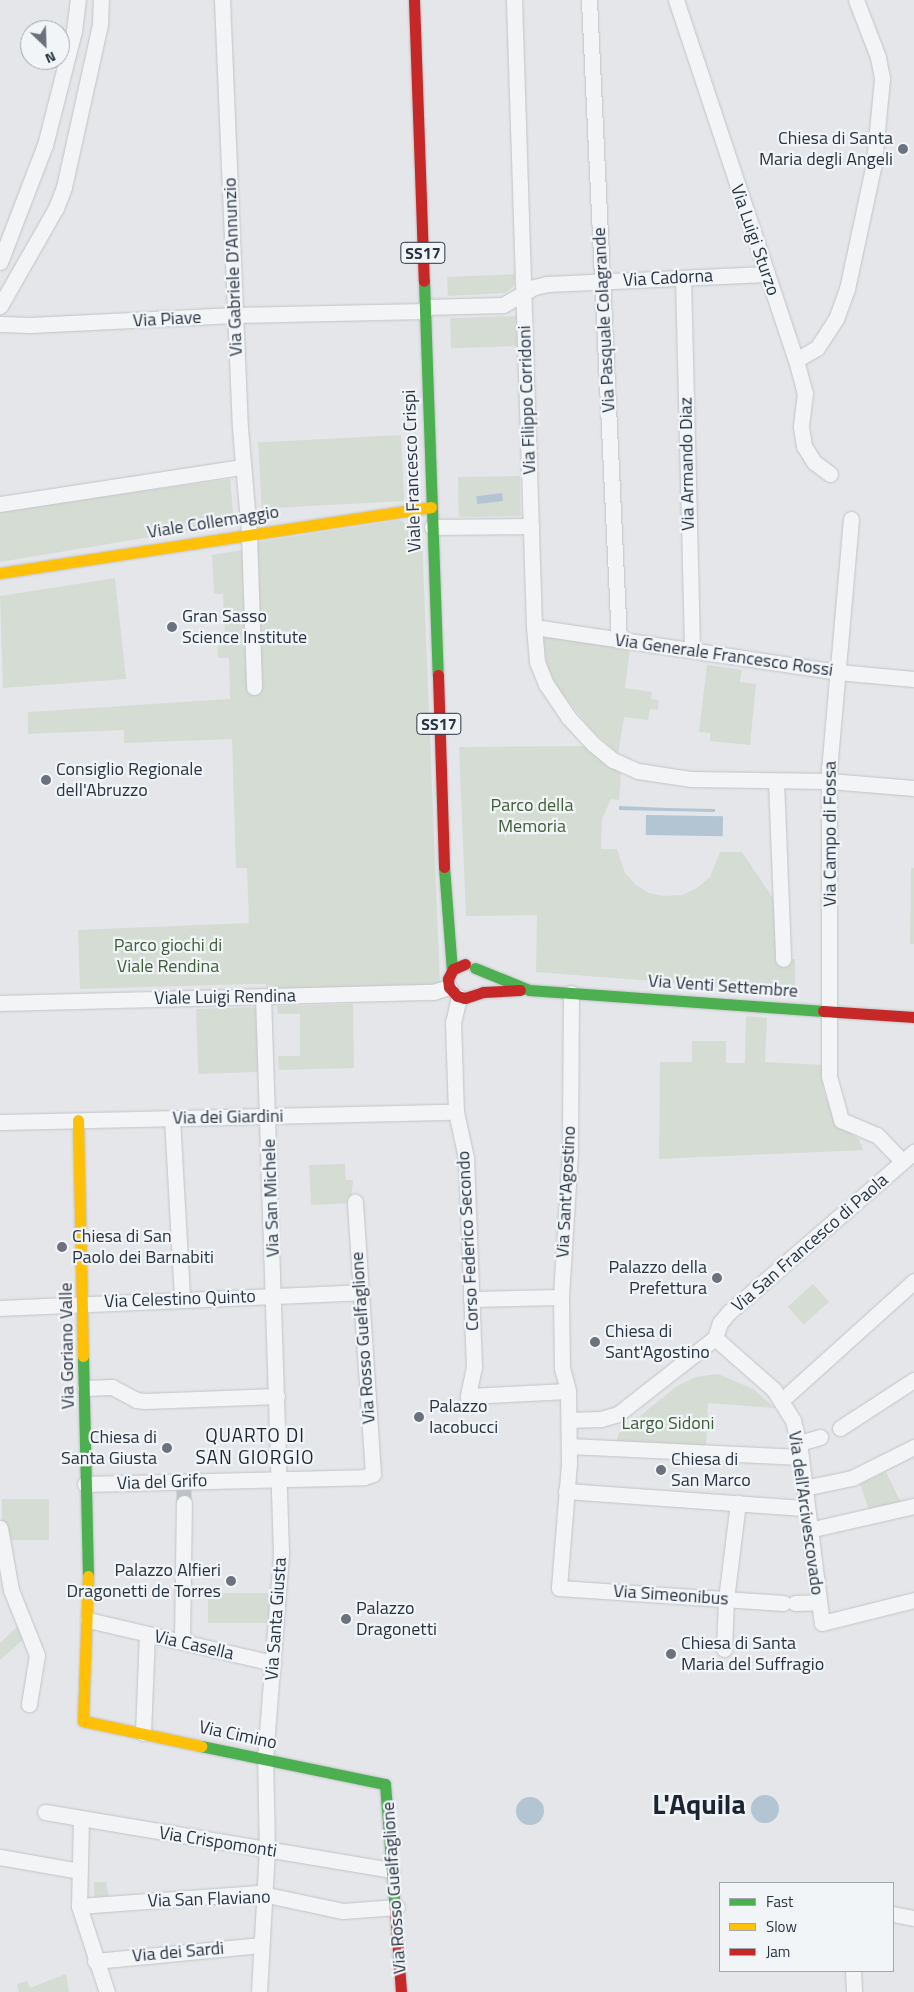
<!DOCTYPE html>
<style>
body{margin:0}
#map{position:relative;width:914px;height:1992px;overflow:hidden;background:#e4e6e9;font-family:"Titillium Web",sans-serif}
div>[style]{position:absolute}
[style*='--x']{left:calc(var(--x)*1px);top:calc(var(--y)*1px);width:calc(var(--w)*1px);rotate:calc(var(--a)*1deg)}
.green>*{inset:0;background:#d5dcd4;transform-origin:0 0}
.water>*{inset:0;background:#b3c4d3;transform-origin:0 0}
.round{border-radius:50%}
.street-tunnel>*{height:15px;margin-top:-7.5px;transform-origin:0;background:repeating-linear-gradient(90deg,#bfc2c8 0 15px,transparent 0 23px)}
.roads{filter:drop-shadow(0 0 1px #c2c4c7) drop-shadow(0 0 1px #c2c4c7)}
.street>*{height:15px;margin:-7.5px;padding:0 7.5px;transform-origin:7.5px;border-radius:7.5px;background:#f3f4f6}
.fast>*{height:11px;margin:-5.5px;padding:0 5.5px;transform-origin:5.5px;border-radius:5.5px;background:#4caf50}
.slow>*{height:11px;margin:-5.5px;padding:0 5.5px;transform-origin:5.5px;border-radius:5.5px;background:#ffc107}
.jam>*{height:11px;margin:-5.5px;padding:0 5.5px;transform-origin:5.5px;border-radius:5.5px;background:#c62828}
.dots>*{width:14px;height:14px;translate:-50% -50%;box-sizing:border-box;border:2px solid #f2f5f8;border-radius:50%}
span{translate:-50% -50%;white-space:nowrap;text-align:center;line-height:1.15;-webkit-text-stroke:4.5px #f2f5f8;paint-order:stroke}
.shield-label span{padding:1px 4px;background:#f2f5f8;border:1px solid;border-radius:4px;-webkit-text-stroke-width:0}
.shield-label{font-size:16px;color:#2a3443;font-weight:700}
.poi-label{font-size:18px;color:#2a3443}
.right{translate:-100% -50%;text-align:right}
.left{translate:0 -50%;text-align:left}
.street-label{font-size:18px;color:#2a3443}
.park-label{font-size:18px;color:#405e38}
.neighbourhood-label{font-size:19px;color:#1c2533;letter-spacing:1px}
.town-label{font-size:28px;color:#1c2533;font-weight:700}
.legend{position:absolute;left:719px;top:1882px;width:175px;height:90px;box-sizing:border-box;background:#f2f5f8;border:1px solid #a2a8b0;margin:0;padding:6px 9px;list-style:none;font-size:15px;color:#2a3443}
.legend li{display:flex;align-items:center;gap:10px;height:25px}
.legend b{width:25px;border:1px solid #a2a8b0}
.north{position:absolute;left:20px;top:20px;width:50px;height:50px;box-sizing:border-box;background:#f2f5f8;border:1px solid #a2a8b0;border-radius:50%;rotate:156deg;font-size:14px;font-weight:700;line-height:20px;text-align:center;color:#2a3443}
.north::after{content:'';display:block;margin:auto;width:18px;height:22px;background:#6b727d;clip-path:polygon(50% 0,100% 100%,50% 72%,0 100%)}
</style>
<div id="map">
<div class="green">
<i style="clip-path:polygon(515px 274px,514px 286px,505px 293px,448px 296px,447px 277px)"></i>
<i style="left:517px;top:316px;width:30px;height:67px;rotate:88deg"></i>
<i style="left:401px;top:435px;width:66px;height:143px;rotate:87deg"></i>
<i style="left:520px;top:476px;width:40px;height:62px;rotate:89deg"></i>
<i style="clip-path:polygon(230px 479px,234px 523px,0 562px,0 511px)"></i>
<i style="clip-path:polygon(400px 520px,422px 536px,440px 985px,267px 990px,266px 984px,251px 984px,80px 989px,78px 930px,249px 923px,247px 868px,236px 868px,232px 739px,124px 743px,124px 730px,28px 734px,28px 712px,230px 699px,229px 658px,218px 658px,217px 638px,225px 637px,223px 594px,214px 594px,212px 555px,254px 548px,259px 542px)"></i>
<i style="clip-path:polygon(115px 578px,126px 679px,3px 688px,0 596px)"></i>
<i style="clip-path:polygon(543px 634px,630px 648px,625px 688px,652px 692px,651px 699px,659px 700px,658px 710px,650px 709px,648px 720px,624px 717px,618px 754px,592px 730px,559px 690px,547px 666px)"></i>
<i style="clip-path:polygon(707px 665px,742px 670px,740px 682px,756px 684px,750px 745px,710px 741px,710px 733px,699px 732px)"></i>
<i style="clip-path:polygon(586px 746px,621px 774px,619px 800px,611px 799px,602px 819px,601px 849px,617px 849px,625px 873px,636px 885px,649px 893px,664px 896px,682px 895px,697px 888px,710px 877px,720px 852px,742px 852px,775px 901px,778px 959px,795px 959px,795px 992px,536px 972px,537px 915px,466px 916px,459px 747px)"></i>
<i style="clip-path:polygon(911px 868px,914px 868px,914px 944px,910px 944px)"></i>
<i style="clip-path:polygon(353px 1004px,354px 1068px,279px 1070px,278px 1056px,300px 1056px,300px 1014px,278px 1014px,277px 1006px)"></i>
<i style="left:256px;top:1007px;width:65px;height:60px;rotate:88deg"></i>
<i style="clip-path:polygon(746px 1016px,767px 1018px,765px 1062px,822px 1065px,823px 1089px,832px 1115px,838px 1125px,859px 1139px,863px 1150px,659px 1159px,660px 1062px,692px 1062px,692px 1041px,726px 1041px,726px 1063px,745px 1063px)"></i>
<i style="clip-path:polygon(345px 1164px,346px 1180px,353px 1180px,351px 1203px,311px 1205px,309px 1165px)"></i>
<i style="left:813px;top:1284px;width:24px;height:34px;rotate:48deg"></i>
<i style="clip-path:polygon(718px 1374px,753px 1389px,775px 1408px,708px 1403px,706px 1447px,616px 1443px,619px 1433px,677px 1386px,696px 1377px)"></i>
<i style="clip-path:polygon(886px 1472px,901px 1503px,870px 1512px,860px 1484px)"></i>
<i style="left:2px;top:1499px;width:47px;height:41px"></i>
<i style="left:208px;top:1593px;width:65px;height:30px"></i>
<i style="clip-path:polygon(20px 1624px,26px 1637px,0 1660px,0 1643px)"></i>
<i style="clip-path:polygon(94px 1882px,106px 1882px,109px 1896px,94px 1897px)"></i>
<i style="clip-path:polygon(66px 1974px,69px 1992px,19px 1992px,17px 1984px,27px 1981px,30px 1988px)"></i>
</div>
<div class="water">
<i style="left:502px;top:493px;width:8px;height:26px;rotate:83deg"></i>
<i style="clip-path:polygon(619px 806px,667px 808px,715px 809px,715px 812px,619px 810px)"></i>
<i style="left:646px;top:815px;width:77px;height:20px;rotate:1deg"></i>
<i class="round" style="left:751px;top:1795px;width:28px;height:28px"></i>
<i class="round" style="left:516px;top:1797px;width:28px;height:28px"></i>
</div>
<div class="street-tunnel">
<i style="--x:184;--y:1487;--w:16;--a:90"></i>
</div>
<div class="roads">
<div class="street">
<i style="--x:222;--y:0;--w:428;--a:87.6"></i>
<i style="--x:240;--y:428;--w:106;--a:85.1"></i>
<i style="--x:249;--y:534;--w:153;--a:88.1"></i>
<i style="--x:514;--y:0;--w:627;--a:88.17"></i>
<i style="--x:534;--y:627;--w:35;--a:85"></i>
<i style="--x:537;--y:662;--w:24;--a:68"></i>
<i style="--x:546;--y:684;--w:40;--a:56"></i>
<i style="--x:568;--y:717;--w:37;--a:47"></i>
<i style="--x:593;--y:744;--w:26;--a:39"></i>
<i style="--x:613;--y:760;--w:27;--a:24"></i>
<i style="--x:638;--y:771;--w:54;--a:8.6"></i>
<i style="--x:691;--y:779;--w:138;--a:0.8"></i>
<i style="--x:829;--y:781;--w:85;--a:4.7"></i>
<i style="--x:589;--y:0;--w:641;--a:87.32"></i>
<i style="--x:676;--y:0;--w:379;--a:71.6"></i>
<i style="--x:796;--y:360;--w:34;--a:75"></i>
<i style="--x:805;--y:393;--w:34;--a:97"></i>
<i style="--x:801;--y:427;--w:19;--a:81"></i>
<i style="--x:804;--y:446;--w:19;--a:58"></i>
<i style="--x:814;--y:462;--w:20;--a:37"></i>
<i style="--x:0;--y:262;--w:125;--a:-69"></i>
<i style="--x:45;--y:145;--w:118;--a:-75.7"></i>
<i style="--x:74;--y:31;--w:31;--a:-83"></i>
<i style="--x:683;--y:278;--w:372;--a:88.6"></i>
<i style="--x:0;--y:306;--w:113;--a:-60.3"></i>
<i style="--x:56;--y:208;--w:22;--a:-69"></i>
<i style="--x:64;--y:187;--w:167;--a:-77.5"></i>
<i style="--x:100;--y:24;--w:24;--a:-88"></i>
<i style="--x:425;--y:307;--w:78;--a:-1.5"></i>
<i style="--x:503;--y:305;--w:36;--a:-30"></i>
<i style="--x:534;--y:287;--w:13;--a:-13"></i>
<i style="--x:547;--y:284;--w:219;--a:-2.6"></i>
<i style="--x:0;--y:324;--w:30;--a:2"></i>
<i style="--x:30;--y:325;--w:205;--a:-2.8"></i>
<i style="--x:235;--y:315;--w:190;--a:-1.2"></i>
<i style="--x:796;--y:360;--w:24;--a:-30"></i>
<i style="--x:817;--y:348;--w:35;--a:-57"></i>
<i style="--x:836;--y:319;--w:32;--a:-70"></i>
<i style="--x:847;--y:289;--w:129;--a:-77.9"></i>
<i style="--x:874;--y:163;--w:85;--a:-84.6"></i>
<i style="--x:882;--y:78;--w:21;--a:-101"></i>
<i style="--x:878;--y:57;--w:61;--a:-111.1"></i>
<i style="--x:0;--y:504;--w:246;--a:-8.7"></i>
<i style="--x:851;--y:519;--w:250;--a:95"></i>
<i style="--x:829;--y:768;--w:308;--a:90"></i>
<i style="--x:829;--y:1076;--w:46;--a:74.7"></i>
<i style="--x:841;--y:1120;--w:39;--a:23"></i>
<i style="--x:877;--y:1135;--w:37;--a:46"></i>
<i style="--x:432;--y:527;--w:99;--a:-0.6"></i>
<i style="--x:534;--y:627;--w:307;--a:8.4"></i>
<i style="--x:838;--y:672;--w:76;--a:5.3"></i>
<i style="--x:776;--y:781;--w:178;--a:87.7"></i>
<i style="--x:571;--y:993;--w:159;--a:90.4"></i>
<i style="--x:570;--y:1152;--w:145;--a:93.6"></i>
<i style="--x:561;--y:1297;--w:71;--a:89.2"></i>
<i style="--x:562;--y:1368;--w:24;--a:75"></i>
<i style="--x:568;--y:1391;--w:72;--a:89.2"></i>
<i style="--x:569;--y:1463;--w:125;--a:94.6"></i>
<i style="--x:559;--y:1588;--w:225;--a:3.8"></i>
<i style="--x:459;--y:997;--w:26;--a:103"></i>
<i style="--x:453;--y:1022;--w:90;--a:88.1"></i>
<i style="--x:456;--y:1112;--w:47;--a:77.7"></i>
<i style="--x:466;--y:1158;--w:209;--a:87.8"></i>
<i style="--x:474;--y:1367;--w:30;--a:102"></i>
<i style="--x:468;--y:1396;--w:100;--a:-2.9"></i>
<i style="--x:0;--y:1003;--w:433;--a:-1.5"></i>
<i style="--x:433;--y:992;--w:17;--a:-17"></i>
<i style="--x:172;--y:1118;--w:180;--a:86.8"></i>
<i style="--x:0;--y:1122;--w:456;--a:-1.3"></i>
<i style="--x:471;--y:1299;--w:90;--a:-1.3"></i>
<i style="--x:0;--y:1308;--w:360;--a:-2.5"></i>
<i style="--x:715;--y:1338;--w:79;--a:41.4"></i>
<i style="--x:774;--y:1390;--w:36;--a:58"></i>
<i style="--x:793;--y:1420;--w:31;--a:77"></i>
<i style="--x:800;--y:1450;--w:174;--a:82.8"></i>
<i style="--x:822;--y:1623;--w:95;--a:-14"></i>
<i style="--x:715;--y:1338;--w:16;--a:-72"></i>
<i style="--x:720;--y:1323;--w:14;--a:-51"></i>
<i style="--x:729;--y:1312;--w:245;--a:-40.9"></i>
<i style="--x:85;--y:1388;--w:27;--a:-2"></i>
<i style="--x:112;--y:1387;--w:27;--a:28"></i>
<i style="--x:136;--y:1400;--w:9;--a:6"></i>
<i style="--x:145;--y:1401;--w:132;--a:-2.2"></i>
<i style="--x:782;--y:1400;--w:178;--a:-42"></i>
<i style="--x:569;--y:1420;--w:32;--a:-2"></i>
<i style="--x:601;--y:1419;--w:18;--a:-16"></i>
<i style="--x:618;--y:1414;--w:123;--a:-38.1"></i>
<i style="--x:840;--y:1428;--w:88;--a:-33"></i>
<i style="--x:799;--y:1443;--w:22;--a:-16"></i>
<i style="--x:569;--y:1446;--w:232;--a:2.7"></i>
<i style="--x:85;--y:1484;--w:279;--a:-1.4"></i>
<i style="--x:364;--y:1477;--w:9;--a:-18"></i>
<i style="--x:373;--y:1474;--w:273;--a:-93.8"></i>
<i style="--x:804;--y:1488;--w:49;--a:-11.8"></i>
<i style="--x:852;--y:1478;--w:69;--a:-26.6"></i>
<i style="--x:566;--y:1491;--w:241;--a:4.1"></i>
<i style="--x:0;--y:1528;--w:63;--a:79.9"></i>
<i style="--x:11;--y:1590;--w:70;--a:68.2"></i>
<i style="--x:37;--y:1655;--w:50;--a:99.3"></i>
<i style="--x:809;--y:1530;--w:108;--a:-12.9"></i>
<i style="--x:795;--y:1603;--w:24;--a:-2"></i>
<i style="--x:88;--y:1620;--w:190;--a:13.1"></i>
<i style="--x:182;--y:1642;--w:139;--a:-89.2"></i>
<i style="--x:724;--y:1649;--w:50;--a:-87.7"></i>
<i style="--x:726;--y:1599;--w:97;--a:-82.9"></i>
<i style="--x:143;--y:1733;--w:99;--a:-87.7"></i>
<i style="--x:45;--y:1812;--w:352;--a:9.5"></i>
<i style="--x:81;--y:1819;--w:87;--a:91.3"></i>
<i style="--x:79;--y:1906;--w:90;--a:72"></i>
<i style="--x:0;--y:1857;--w:80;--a:10"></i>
<i style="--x:79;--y:1906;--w:179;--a:-4.2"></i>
<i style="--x:258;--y:1893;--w:87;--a:12"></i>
<i style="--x:343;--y:1911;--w:54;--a:-4.2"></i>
<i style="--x:893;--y:1914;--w:21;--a:11"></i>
<i style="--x:95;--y:1961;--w:167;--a:-5.5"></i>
<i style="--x:853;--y:1971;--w:21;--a:87"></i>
<i style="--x:259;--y:1992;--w:141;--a:-86.8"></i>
<i style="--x:267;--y:1851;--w:93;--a:-91.2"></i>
<i style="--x:265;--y:1758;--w:206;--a:-85.5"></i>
<i style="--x:281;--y:1553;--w:557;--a:-91.85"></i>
</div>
<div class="fast">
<i style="--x:424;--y:281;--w:394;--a:88"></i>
<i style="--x:444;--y:867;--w:104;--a:85.6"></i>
<i style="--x:475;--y:968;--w:58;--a:22.2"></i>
<i style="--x:529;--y:990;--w:295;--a:4.1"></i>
<i style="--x:83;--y:1356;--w:220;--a:88.7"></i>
<i style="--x:201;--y:1746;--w:188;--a:11.7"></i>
<i style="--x:385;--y:1784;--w:126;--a:85.5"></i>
</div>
<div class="slow">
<i style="--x:0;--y:573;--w:436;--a:-8.7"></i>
<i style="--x:78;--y:1120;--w:236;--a:88.8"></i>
<i style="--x:88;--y:1576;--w:145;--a:92"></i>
<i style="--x:83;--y:1721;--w:121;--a:12"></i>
</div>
<div class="jam">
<i style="--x:414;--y:0;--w:281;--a:88"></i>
<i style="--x:438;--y:675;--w:192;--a:88.2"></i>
<i style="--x:465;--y:964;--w:13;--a:157"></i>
<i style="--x:453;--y:969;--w:11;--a:117"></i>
<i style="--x:448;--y:979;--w:8;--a:83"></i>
<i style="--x:449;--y:987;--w:12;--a:48"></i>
<i style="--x:457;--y:996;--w:8;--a:14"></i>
<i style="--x:465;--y:998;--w:19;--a:-18"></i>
<i style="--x:483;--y:992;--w:37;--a:-3"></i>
<i style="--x:823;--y:1011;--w:91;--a:3.8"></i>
<i style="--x:395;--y:1910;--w:82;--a:85.8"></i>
</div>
</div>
<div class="dots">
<i style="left:903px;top:149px;background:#6b727d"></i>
<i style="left:172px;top:627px;background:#6b727d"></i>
<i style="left:46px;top:780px;background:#6b727d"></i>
<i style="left:62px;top:1247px;background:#6b727d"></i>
<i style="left:717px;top:1278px;background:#6b727d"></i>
<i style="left:595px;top:1342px;background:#6b727d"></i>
<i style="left:419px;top:1417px;background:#6b727d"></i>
<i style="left:167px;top:1448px;background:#6b727d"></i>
<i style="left:661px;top:1470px;background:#6b727d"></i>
<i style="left:231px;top:1581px;background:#6b727d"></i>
<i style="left:346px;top:1619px;background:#6b727d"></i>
<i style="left:671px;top:1654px;background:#6b727d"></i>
</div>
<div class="shield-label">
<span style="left:423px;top:253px">SS17</span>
<span style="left:439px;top:724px">SS17</span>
</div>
<div class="poi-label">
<span class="right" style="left:893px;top:149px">Chiesa di Santa<br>Maria degli Angeli</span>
<span class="left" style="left:182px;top:627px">Gran Sasso<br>Science Institute</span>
<span class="left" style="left:56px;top:780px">Consiglio Regionale<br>dell'Abruzzo</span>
<span class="left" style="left:72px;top:1247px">Chiesa di San<br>Paolo dei Barnabiti</span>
<span class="right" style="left:707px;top:1278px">Palazzo della<br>Prefettura</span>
<span class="left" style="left:605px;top:1342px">Chiesa di<br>Sant'Agostino</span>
<span class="left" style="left:429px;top:1417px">Palazzo<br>Iacobucci</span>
<span class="right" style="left:157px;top:1448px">Chiesa di<br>Santa Giusta</span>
<span class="left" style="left:671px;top:1470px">Chiesa di<br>San Marco</span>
<span class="right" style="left:221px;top:1581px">Palazzo Alfieri<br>Dragonetti de Torres</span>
<span class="left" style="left:356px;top:1619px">Palazzo<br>Dragonetti</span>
<span class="left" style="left:681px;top:1654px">Chiesa di Santa<br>Maria del Suffragio</span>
</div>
<div class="street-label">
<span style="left:755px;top:240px;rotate:71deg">Via Luigi Sturzo</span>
<span style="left:233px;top:267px;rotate:-92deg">Via Gabriele D'Annunzio</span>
<span style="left:668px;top:278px;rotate:-3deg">Via Cadorna</span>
<span style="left:167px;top:319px;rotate:-3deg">Via Piave</span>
<span style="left:604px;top:320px;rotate:-93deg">Via Pasquale Colagrande</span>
<span style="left:527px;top:400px;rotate:-92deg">Via Filippo Corridoni</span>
<span style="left:687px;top:464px;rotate:-91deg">Via Armando Diaz</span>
<span style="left:412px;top:471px;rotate:-92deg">Viale Francesco Crispi</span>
<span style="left:213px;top:522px;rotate:-9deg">Viale Collemaggio</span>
<span style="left:724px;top:655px;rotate:8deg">Via Generale Francesco Rossi</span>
<span style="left:830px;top:834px;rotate:-90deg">Via Campo di Fossa</span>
<span style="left:723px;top:986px;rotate:4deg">Via Venti Settembre</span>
<span style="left:225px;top:997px;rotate:-1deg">Viale Luigi Rendina</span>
<span style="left:228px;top:1117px;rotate:-1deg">Via dei Giardini</span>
<span style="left:566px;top:1192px;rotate:-87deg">Via Sant'Agostino</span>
<span style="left:271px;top:1198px;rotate:-92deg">Via San Michele</span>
<span style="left:468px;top:1241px;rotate:-93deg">Corso Federico Secondo</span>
<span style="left:810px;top:1243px;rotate:-41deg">Via San Francesco di Paola</span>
<span style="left:180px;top:1299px;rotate:-2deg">Via Celestino Quinto</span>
<span style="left:363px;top:1338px;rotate:-94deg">Via Rosso Guelfaglione</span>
<span style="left:67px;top:1346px;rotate:-91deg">Via Goriano Valle</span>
<span style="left:162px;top:1482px;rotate:-2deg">Via del Grifo</span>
<span style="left:806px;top:1513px;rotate:82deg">Via dell'Arcivescovado</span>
<span style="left:671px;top:1595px;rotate:4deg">Via Simeonibus</span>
<span style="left:276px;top:1619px;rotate:-86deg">Via Santa Giusta</span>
<span style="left:194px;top:1645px;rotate:13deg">Via Casella</span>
<span style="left:238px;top:1735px;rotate:12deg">Via Cimino</span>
<span style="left:218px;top:1842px;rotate:9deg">Via Crispomonti</span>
<span style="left:394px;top:1888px;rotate:-94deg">Via Rosso Guelfaglione</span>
<span style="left:209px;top:1899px;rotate:-2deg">Via San Flaviano</span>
<span style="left:178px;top:1952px;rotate:-5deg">Via dei Sardi</span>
</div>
<div class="park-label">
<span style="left:532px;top:816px">Parco della<br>Memoria</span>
<span style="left:168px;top:956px">Parco giochi di<br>Viale Rendina</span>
<span style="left:668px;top:1423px">Largo Sidoni</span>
</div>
<div class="neighbourhood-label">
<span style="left:255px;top:1446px">QUARTO DI<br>SAN GIORGIO</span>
</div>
<div class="town-label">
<span style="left:699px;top:1804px">L'Aquila</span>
</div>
<ul class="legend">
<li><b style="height:6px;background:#4caf50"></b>Fast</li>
<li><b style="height:6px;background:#ffc107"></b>Slow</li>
<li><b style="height:6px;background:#c62828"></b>Jam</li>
</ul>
<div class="north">N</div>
</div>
